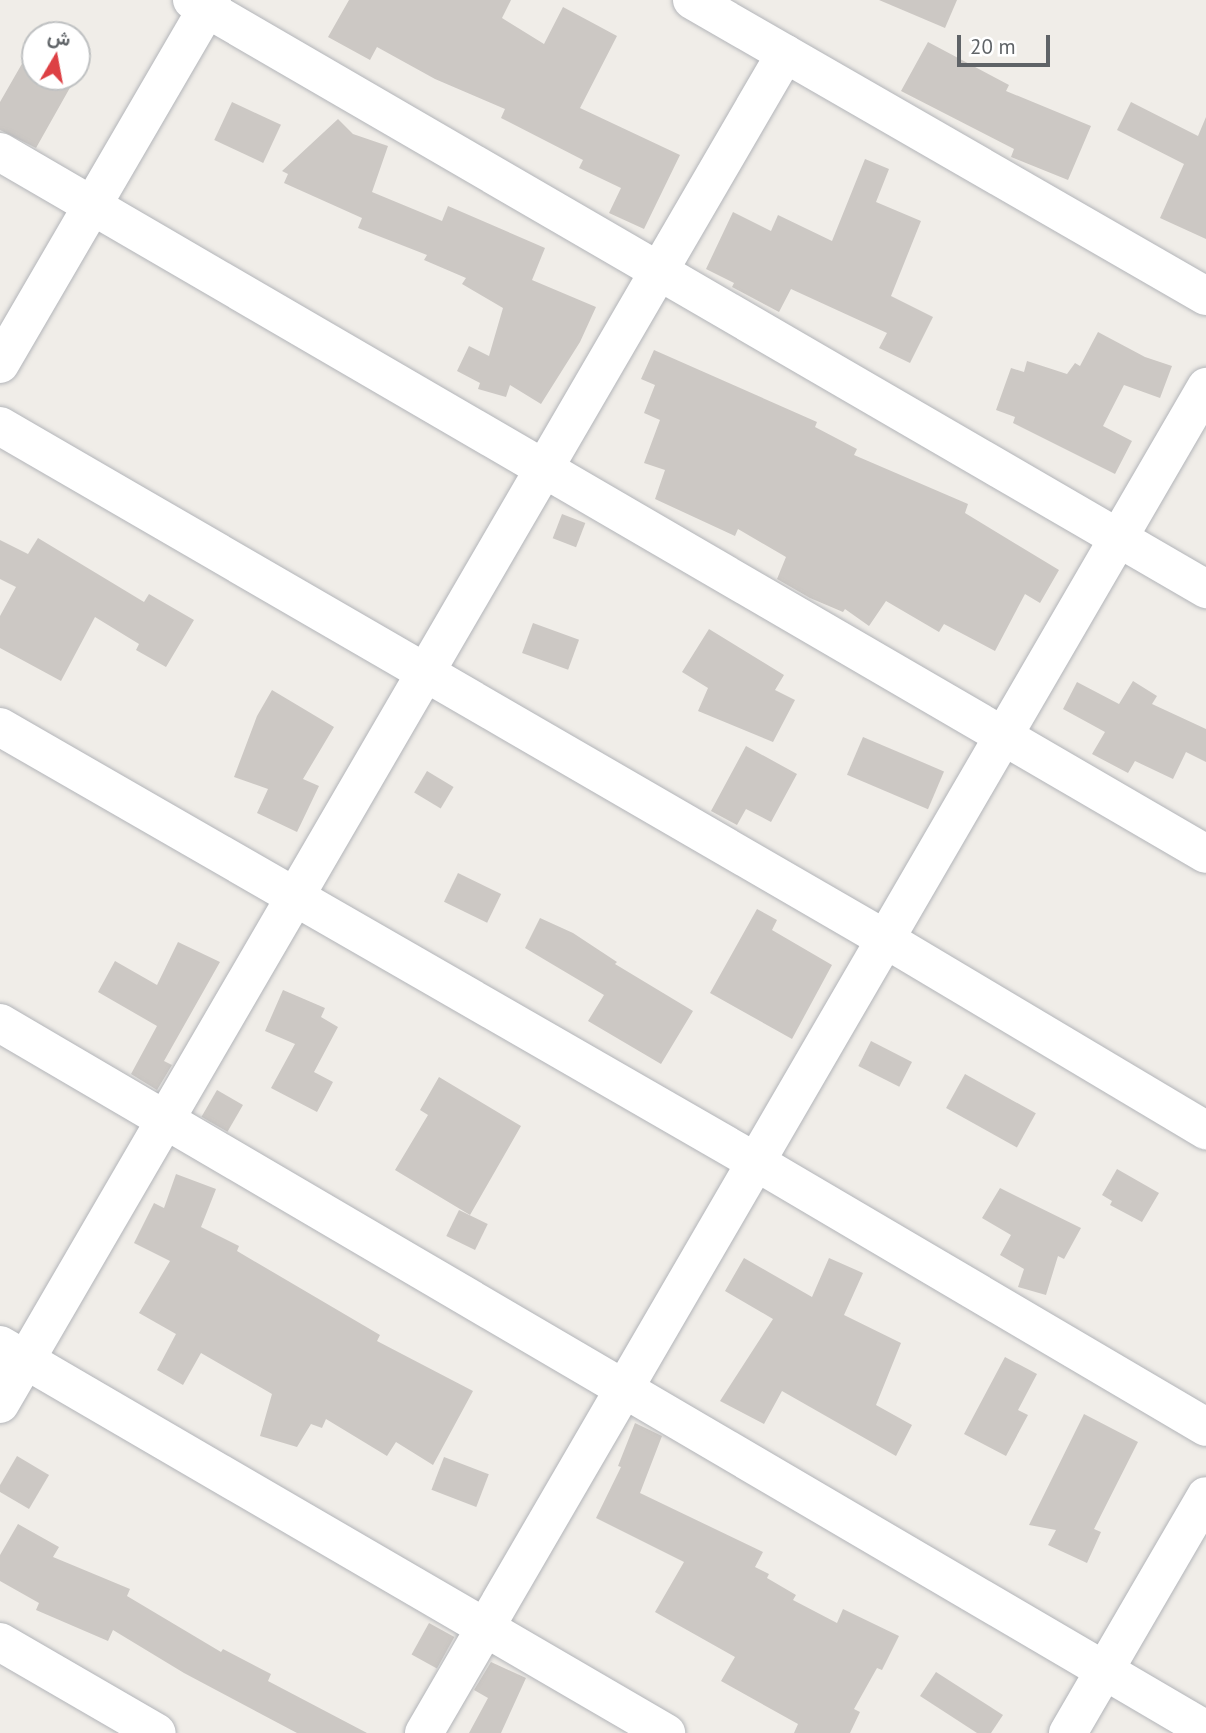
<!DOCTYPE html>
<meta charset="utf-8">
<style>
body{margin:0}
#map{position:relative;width:1206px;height:1733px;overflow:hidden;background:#f0ede8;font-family:"PT Sans",Vazirmatn,sans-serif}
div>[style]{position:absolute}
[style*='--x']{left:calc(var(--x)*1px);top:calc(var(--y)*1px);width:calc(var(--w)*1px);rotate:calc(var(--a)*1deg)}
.building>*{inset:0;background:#ccc8c4;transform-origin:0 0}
.roads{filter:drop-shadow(0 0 2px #b3b5b9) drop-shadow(0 0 2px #b3b5b9)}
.minor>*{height:38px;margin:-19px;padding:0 19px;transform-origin:19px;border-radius:19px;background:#fff}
span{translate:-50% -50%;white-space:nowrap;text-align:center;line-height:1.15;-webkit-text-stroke:7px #fff;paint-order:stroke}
.north{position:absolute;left:21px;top:21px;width:70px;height:70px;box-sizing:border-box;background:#fff;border:2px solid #bfc1c2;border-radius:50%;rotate:10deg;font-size:19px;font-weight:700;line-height:28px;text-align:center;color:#5f6367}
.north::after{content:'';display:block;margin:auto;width:24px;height:32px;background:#dd4044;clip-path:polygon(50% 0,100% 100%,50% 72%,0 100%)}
.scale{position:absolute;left:957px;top:35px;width:93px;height:32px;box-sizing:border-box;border:4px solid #5f6367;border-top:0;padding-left:9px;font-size:21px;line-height:24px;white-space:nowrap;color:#5f6367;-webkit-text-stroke:5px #fff;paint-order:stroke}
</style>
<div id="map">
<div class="building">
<i style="clip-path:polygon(349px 0,511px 0,502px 18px,544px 44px,563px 7px,617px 36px,580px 108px,680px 155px,644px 229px,609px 213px,621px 188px,579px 168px,583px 160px,501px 118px,505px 109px,435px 79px,377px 47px,370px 60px,328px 37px)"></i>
<i style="clip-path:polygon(879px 0,957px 0,945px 28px)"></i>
<i style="clip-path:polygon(35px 41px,35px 77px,76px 77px,36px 148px,0 130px,0 102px)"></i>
<i style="clip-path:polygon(928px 42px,1009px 85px,1006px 91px,1091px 126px,1068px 180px,1011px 157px,1014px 149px,901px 91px)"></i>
<i style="left:232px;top:102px;width:54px;height:42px;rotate:25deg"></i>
<i style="clip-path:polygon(1131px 102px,1198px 136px,1206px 117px,1206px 239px,1160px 218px,1184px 164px,1117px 130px)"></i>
<i style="clip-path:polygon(338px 119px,353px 134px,388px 146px,372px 192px,442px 221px,448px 206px,545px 248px,532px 280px,596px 307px,580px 342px,541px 404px,510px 385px,506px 397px,478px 389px,480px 383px,457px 371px,469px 346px,489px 356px,503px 308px,462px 284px,466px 278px,424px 260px,427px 255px,358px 228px,362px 218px,284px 183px,288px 174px,282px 171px)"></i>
<i style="clip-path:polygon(865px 159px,889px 169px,876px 202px,921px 221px,891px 296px,933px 317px,910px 363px,879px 348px,887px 333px,791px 289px,779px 312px,732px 287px,734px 283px,706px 269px,733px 212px,771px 231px,778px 215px,832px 241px)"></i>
<i style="clip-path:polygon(1098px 332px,1145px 357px,1172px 366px,1160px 398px,1124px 385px,1103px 426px,1132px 441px,1115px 474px,1013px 423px,1015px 417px,996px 410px,1011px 368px,1024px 372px,1027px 361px,1067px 374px,1075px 363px,1080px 366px)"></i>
<i style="clip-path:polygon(654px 350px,817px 422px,815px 427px,857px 449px,854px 455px,968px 504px,965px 513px,1059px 570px,1040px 603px,1025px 594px,995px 651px,944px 624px,939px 632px,886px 601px,869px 626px,845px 609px,843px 612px,810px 598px,777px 579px,786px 557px,738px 529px,735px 536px,655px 499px,665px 470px,644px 463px,660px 420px,644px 413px,655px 385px,641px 379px)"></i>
<i style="left:562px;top:514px;width:25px;height:26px;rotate:21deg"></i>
<i style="clip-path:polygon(38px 538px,144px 602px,149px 594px,194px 620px,166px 667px,136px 650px,139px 644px,95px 617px,61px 681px,0 648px,0 616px,16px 587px,0 579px,0 540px,28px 554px)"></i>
<i style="left:533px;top:623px;width:49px;height:32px;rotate:20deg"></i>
<i style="clip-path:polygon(709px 629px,784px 675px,775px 690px,795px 700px,773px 742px,698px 711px,708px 688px,682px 672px)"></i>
<i style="clip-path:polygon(1133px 681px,1157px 696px,1152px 704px,1206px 729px,1206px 762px,1186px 752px,1173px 779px,1135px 761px,1128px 773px,1092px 754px,1105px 732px,1063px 709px,1077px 682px,1119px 704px)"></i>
<i style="clip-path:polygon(272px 690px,334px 727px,303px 779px,319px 786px,297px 832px,257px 813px,268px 789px,234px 777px,257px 716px)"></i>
<i style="left:863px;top:737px;width:88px;height:41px;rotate:23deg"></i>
<i style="clip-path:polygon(746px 746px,797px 774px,771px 822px,746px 809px,737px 825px,711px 811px)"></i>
<i style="left:427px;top:771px;width:31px;height:25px;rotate:31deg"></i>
<i style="left:458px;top:873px;width:48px;height:32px;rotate:26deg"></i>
<i style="clip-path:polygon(757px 909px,777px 920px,772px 930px,832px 965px,792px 1039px,710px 993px)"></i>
<i style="clip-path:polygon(540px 918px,573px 933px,617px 962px,615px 964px,693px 1011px,661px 1064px,588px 1021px,604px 995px,525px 948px)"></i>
<i style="clip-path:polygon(178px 942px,220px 962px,164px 1061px,172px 1065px,157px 1090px,131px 1074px,157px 1026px,98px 992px,115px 961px,157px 985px)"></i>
<i style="clip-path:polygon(283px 990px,325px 1008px,321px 1017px,338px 1027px,314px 1072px,333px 1082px,317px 1112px,271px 1088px,295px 1044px,265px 1031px)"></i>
<i style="left:871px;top:1041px;width:46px;height:28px;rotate:27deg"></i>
<i style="left:965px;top:1074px;width:81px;height:39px;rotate:29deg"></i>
<i style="clip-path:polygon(439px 1077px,521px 1126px,470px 1215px,395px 1170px,428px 1115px,420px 1110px)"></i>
<i style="left:217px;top:1090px;width:30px;height:31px;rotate:30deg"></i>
<i style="clip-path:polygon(1117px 1169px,1159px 1193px,1142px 1222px,1110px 1205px,1112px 1201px,1102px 1195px)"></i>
<i style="clip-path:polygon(176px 1174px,216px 1189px,201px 1227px,239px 1246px,237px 1251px,380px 1335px,377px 1341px,473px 1391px,433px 1465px,396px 1442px,387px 1456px,326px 1419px,322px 1428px,311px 1424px,297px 1447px,260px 1436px,272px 1394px,201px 1353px,183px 1385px,157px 1370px,176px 1334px,139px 1313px,170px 1261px,134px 1243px,154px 1203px,164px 1208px)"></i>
<i style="clip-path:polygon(1000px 1188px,1081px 1228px,1064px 1259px,1058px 1256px,1046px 1295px,1018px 1287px,1024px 1269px,1000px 1255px,1011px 1235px,982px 1218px)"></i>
<i style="left:459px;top:1210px;width:32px;height:29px;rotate:26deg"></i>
<i style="clip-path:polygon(744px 1258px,812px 1297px,829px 1258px,863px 1273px,844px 1315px,901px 1343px,876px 1405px,912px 1425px,896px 1456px,782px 1391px,764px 1424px,720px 1401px,773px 1319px,725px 1291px)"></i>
<i style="clip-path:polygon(1005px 1357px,1037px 1374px,1018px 1410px,1028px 1415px,1006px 1456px,964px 1434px)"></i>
<i style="clip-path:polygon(1084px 1414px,1138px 1442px,1094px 1529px,1101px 1532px,1087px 1563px,1048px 1545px,1056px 1530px,1029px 1525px)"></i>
<i style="clip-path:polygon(635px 1423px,662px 1436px,640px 1493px,763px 1552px,755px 1567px,769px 1574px,767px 1578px,796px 1595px,793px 1600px,837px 1623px,843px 1609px,899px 1636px,882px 1670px,877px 1668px,854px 1709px,860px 1712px,850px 1733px,794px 1733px,798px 1724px,721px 1681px,735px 1657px,655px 1612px,684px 1562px,596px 1518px,621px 1467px,618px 1466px)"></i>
<i style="clip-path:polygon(17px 1456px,49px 1475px,29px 1509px,0 1492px,0 1485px)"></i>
<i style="left:444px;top:1457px;width:48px;height:35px;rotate:21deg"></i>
<i style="clip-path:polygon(18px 1524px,59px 1547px,53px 1557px,130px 1589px,127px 1596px,221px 1652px,223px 1649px,271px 1674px,268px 1681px,367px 1733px,297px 1733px,184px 1673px,113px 1630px,108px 1641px,36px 1610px,39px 1603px,0 1581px,0 1555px)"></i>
<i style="left:429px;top:1623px;width:29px;height:36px;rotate:29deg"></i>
<i style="clip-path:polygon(491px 1662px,526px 1678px,501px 1733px,469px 1733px,488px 1698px,474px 1690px)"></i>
<i style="clip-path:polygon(936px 1672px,1003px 1715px,991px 1733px,977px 1733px,920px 1696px)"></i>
</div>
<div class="roads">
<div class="minor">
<i style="--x:192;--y:0;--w:1173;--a:30.15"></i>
<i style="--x:692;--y:0;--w:593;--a:29.94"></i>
<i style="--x:0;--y:152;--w:1395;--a:30.2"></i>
<i style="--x:0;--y:364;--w:421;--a:-59.8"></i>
<i style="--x:0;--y:426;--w:1023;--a:30.1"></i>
<i style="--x:885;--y:939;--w:374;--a:30.8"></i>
<i style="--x:0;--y:727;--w:872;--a:29.92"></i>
<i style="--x:756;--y:1162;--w:522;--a:30.49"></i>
<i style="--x:0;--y:1023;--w:1398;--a:30.38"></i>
<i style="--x:0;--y:1345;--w:771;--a:30.22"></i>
<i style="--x:0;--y:1404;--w:1562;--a:-59.82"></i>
<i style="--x:0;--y:1642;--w:181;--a:30.1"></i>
<i style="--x:424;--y:1733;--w:1557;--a:-59.84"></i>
<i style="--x:1068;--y:1733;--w:274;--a:-59.8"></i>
</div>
</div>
<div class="north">ش</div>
<div class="scale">20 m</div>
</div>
